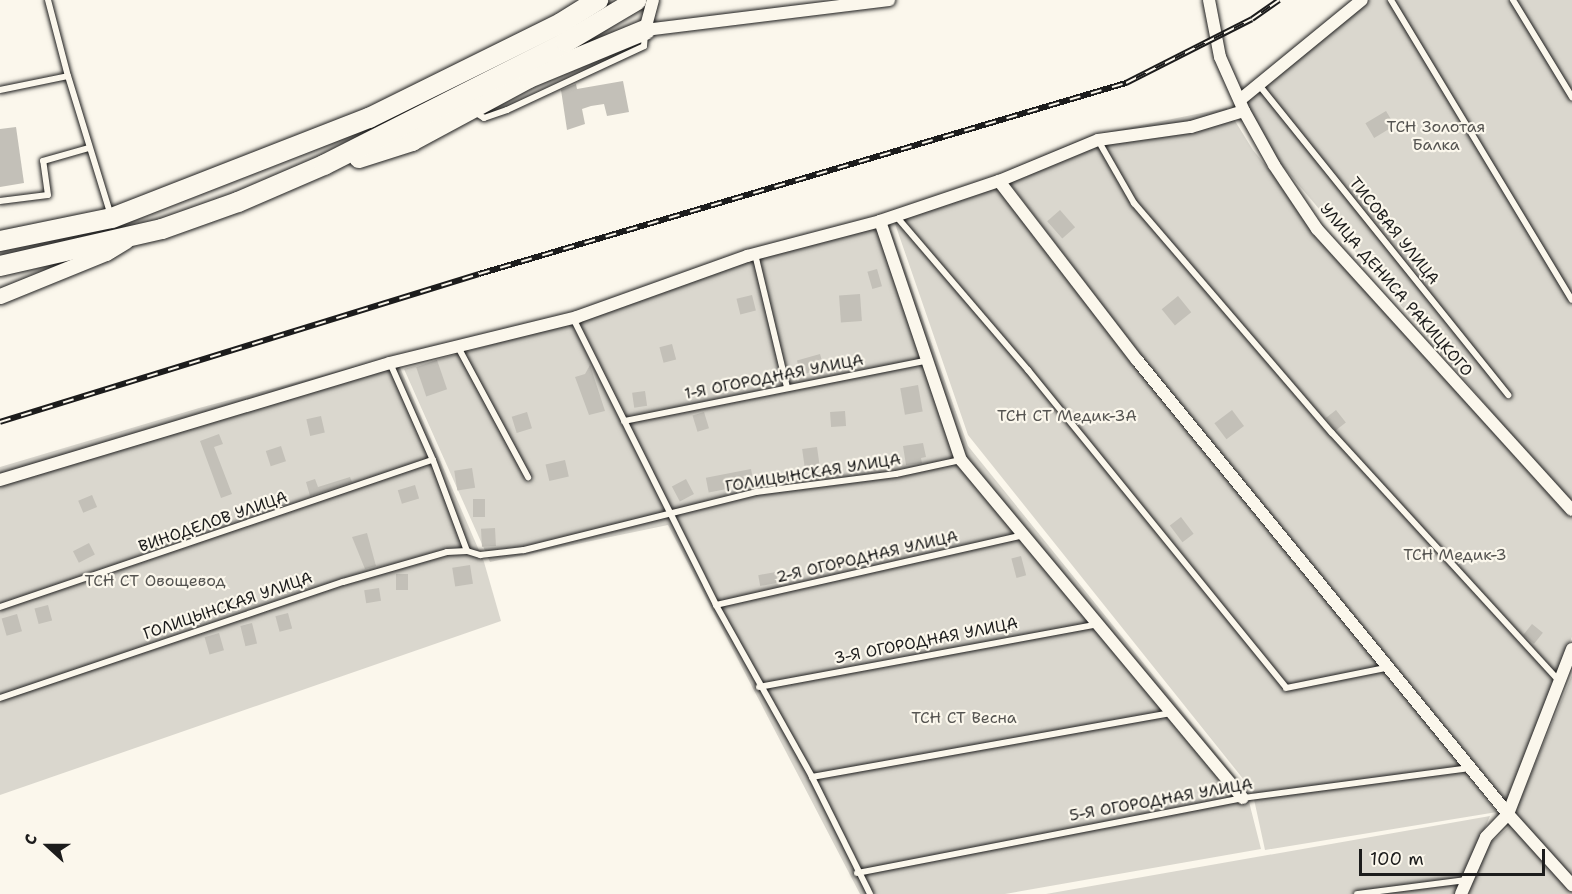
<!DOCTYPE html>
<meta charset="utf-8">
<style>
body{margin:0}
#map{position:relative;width:1572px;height:894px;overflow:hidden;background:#fbf7ec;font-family:"Shantell Sans",sans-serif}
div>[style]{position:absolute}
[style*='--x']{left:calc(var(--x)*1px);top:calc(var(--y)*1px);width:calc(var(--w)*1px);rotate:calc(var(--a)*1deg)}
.green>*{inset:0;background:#dad7ce}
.building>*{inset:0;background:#c3c0b8;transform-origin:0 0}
.roads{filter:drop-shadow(0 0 2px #1c1c1c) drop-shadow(0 0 2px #1c1c1c)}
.service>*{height:6px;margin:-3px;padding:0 3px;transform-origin:3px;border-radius:3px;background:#fbf7ec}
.minor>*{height:12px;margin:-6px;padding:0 6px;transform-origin:6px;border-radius:6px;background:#fbf7ec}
.tertiary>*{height:15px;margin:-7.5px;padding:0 7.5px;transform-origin:7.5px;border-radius:7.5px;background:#fbf7ec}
.primary>*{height:20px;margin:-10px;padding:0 10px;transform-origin:10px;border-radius:10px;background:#fbf7ec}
.rail>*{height:6px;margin-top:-3px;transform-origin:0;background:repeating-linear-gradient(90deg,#fbf7ec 0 11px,#1c1c1c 0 22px);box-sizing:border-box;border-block:2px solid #1c1c1c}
span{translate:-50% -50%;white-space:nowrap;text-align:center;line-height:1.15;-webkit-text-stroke:4.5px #fbf7ec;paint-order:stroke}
.park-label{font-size:16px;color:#555451}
.street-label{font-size:16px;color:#1c1c1c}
.north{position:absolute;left:18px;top:816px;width:60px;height:60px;-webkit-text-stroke:4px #fbf7ec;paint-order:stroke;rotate:291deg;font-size:16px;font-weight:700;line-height:24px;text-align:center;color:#1c1c1c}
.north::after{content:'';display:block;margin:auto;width:21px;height:27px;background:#1c1c1c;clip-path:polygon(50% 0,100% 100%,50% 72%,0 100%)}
.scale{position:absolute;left:1359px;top:849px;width:186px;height:27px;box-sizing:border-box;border:3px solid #1c1c1c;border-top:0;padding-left:8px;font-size:18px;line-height:21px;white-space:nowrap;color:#1c1c1c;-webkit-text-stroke:4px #fbf7ec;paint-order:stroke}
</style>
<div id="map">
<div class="green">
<i style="clip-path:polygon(1367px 0,1572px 0,1572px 506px,1234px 109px)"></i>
<i style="clip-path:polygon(1227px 108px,1253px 150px,1317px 229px,1572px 510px,1572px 637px,1506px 801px,1139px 353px,1002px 173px,1092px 135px)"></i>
<i style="clip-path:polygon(995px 177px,1497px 812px,1265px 850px,1252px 790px,968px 435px,891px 212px)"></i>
<i style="clip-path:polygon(889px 223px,968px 446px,1246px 790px,1261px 849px,1005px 894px,860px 894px,668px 525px,490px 562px,404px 369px,588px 318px,764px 256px)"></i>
<i style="clip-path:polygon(395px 356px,484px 562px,501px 621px,0 795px,0 467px,199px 408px)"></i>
<i style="clip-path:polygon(1572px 675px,1572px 894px,1468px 894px,1488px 845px,1509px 827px)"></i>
<i style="clip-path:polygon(1490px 816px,1456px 894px,1046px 894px)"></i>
</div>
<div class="building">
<i style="clip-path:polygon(623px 81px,629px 112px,607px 116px,604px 104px,591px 106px,582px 109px,585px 124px,567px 130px,561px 90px,576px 84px,577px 89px)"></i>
<i style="left:1386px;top:111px;width:17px;height:24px;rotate:59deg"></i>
<i style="clip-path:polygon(16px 127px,24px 183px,0 187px,0 129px)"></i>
<i style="left:1060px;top:210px;width:23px;height:17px;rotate:49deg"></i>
<i style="left:877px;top:269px;width:18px;height:10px;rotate:74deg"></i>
<i style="left:860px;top:294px;width:27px;height:21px;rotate:86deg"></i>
<i style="left:752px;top:295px;width:16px;height:16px;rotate:76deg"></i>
<i style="left:1178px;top:296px;width:21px;height:21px;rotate:51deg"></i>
<i style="left:672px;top:344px;width:16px;height:13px;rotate:75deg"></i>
<i style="left:820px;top:354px;width:15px;height:24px;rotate:74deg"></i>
<i style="left:437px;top:360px;width:31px;height:22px;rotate:71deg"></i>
<i style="clip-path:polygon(590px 365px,605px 411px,589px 415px,575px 377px,585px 374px)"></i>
<i style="left:918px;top:385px;width:27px;height:18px;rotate:80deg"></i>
<i style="left:645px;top:391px;width:15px;height:13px;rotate:82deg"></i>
<i style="left:1232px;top:410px;width:20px;height:22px;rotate:53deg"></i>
<i style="left:1336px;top:410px;width:16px;height:13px;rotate:52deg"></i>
<i style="left:845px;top:411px;width:15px;height:15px;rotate:86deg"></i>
<i style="left:527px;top:412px;width:17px;height:16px;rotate:73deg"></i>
<i style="left:704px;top:412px;width:17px;height:12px;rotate:73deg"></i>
<i style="left:321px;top:416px;width:17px;height:15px;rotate:77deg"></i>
<i style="clip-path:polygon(219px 434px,223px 444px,214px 447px,232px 494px,221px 498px,200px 441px)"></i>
<i style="clip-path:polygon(923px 443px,926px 457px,921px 458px,922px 463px,906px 465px,903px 446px)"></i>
<i style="left:281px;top:446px;width:16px;height:16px;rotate:72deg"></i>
<i style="left:817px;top:447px;width:22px;height:15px;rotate:82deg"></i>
<i style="left:565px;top:460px;width:17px;height:20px;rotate:77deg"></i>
<i style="left:472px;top:468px;width:20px;height:18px;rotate:81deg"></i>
<i style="left:751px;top:469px;width:15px;height:46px;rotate:79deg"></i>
<i style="clip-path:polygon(350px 477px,352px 482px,310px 496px,306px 482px,315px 479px,318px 487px)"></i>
<i style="left:686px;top:479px;width:17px;height:16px;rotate:62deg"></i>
<i style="left:415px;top:485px;width:14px;height:18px;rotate:73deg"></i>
<i style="left:92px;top:495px;width:13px;height:15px;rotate:67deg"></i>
<i style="left:473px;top:499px;width:12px;height:18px"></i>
<i style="left:1181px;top:517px;width:21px;height:14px;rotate:53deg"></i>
<i style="left:495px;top:528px;width:18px;height:14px;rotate:87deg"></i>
<i style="clip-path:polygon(367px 533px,376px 566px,365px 569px,352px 537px)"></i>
<i style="left:89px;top:543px;width:13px;height:18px;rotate:63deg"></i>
<i style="left:1021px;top:556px;width:20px;height:10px;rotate:75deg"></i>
<i style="left:470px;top:565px;width:19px;height:18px;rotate:81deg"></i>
<i style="left:776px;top:572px;width:11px;height:18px;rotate:80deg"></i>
<i style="left:396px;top:574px;width:12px;height:16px"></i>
<i style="left:379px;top:588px;width:13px;height:15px;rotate:81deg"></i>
<i style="left:48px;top:605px;width:16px;height:14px;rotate:75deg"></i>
<i style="left:288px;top:613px;width:16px;height:13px;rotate:75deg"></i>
<i style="left:17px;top:614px;width:18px;height:16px;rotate:74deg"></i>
<i style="left:252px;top:623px;width:21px;height:12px;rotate:76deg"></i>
<i style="left:1532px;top:624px;width:14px;height:14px;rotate:39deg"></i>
<i style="left:219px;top:633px;width:18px;height:15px;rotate:74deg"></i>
</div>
<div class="roads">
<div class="service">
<i style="--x:48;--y:0;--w:79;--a:75.3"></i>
<i style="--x:1391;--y:0;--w:350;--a:58.9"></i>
<i style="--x:1513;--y:0;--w:114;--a:58.7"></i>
<i style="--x:1259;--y:85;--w:398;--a:51.2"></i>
<i style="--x:0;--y:90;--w:69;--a:-11.6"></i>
<i style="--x:68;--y:76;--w:146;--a:72.9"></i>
<i style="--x:473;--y:111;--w:13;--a:32"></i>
<i style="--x:484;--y:118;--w:24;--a:-19"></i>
<i style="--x:507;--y:110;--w:151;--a:-25"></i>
<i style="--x:644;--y:46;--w:12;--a:-85"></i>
<i style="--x:1098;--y:140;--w:73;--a:60.3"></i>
<i style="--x:1134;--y:203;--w:303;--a:49.3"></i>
<i style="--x:1332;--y:433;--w:336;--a:47.5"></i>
<i style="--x:0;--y:201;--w:48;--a:-7.1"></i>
<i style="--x:48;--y:195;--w:34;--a:-98"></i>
<i style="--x:43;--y:161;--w:48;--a:-15.8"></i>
<i style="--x:896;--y:216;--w:203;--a:49.4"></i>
<i style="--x:1028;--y:370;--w:409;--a:50.9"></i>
<i style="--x:1286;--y:688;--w:106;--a:-11.4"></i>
<i style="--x:755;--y:254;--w:137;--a:76.5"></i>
<i style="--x:573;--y:318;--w:321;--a:63.5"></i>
<i style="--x:716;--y:605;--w:197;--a:60.8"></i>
<i style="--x:812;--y:777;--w:131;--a:63.6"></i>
<i style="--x:458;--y:347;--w:148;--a:61.7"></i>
<i style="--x:390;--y:363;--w:106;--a:66.1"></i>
<i style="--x:433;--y:460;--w:97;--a:69.5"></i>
<i style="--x:624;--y:421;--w:311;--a:-11.3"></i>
<i style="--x:716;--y:605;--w:315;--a:-12.8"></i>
<i style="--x:0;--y:607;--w:457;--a:-18.8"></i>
<i style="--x:759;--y:687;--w:345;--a:-10.5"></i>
<i style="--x:0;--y:698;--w:362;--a:-18.7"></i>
<i style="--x:343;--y:582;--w:108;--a:-16.1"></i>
<i style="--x:447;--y:552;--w:20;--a:-3"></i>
<i style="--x:467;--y:551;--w:14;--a:17"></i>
<i style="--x:480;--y:555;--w:44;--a:-6.5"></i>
<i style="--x:524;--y:550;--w:239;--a:-14"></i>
<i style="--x:756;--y:492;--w:141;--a:-7.3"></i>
<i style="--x:896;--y:474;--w:66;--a:-12.2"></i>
<i style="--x:812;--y:777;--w:366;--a:-10.1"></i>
<i style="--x:857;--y:873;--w:393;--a:-11"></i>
<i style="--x:1243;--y:798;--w:230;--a:-7.5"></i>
<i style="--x:1357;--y:894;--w:111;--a:-7.3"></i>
</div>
<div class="minor">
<i style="--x:653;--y:0;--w:31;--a:105"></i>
<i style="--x:645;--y:30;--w:246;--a:-7"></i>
<i style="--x:1209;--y:0;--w:58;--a:79.1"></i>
<i style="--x:1220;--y:57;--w:59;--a:66"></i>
<i style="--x:1244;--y:111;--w:62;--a:60.9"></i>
<i style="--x:1274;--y:165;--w:77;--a:56.1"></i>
<i style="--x:1317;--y:229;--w:379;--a:47.8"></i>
<i style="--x:1241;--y:99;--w:156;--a:-39.3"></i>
<i style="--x:999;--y:181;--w:226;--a:52.4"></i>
<i style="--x:1137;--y:360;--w:586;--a:50.74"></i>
<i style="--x:1508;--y:814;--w:96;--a:48"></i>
<i style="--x:880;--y:221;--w:252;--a:71.3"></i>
<i style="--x:961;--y:460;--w:440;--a:50.2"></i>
<i style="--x:0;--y:480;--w:407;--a:-16.7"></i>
<i style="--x:390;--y:363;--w:193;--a:-13.8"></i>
<i style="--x:577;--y:317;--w:181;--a:-19.7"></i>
<i style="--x:747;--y:256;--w:138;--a:-14.7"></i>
<i style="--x:880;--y:221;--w:126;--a:-18.6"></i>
<i style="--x:999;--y:181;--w:107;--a:-22.5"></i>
<i style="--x:1098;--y:140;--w:94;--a:-8"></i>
<i style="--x:1191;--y:127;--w:55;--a:-16.8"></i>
<i style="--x:1461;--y:894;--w:62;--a:-66.3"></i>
<i style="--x:1486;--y:837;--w:32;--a:-46"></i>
<i style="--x:1508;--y:814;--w:177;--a:-68.8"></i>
</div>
<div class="tertiary">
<i style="--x:0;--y:296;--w:114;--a:-22.1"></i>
<i style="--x:106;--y:253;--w:23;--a:-31"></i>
</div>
<div class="primary">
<i style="--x:359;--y:158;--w:56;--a:-17.8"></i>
<i style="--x:412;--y:141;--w:133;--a:-28.3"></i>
<i style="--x:529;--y:78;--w:126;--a:-22.5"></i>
<i style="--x:0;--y:241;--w:114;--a:-11.6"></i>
<i style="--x:112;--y:218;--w:276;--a:-21.3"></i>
<i style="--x:369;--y:118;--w:214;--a:-26.3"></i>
<i style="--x:561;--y:23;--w:44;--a:-31.9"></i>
<i style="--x:0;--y:266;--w:166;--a:-12.9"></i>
<i style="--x:162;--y:229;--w:81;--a:-19.6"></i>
<i style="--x:238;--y:202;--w:94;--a:-23.3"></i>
<i style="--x:324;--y:165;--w:271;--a:-26.9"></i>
<i style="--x:566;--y:42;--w:82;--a:-30.6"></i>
</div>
</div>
<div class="rail">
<i style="--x:0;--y:422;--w:501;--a:-17.17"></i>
<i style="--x:479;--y:274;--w:675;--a:-16.45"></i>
<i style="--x:1126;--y:83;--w:141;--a:-26.9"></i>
<i style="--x:1252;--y:19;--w:33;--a:-35"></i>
</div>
<div class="park-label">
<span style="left:1436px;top:136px">ТСН Золотая<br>Балка</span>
<span style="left:1067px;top:416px">ТСН СТ Медик-3А</span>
<span style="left:1455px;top:555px">ТСН Медик-3</span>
<span style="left:155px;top:581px">ТСН СТ Овощевод</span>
<span style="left:964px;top:718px">ТСН СТ Весна</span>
</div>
<div class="street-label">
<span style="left:1394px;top:231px;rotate:51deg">ТИСОВАЯ УЛИЦА</span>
<span style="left:1396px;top:290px;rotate:49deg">УЛИЦА ДЕНИСА РАКИЦКОГО</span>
<span style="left:774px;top:377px;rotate:-11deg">1-Я ОГОРОДНАЯ УЛИЦА</span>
<span style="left:813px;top:473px;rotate:-9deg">ГОЛИЦЫНСКАЯ УЛИЦА</span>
<span style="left:213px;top:522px;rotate:-19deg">ВИНОДЕЛОВ УЛИЦА</span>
<span style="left:867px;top:557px;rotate:-13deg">2-Я ОГОРОДНАЯ УЛИЦА</span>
<span style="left:228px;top:606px;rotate:-19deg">ГОЛИЦЫНСКАЯ УЛИЦА</span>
<span style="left:926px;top:641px;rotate:-11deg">3-Я ОГОРОДНАЯ УЛИЦА</span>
<span style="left:1161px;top:800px;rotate:-10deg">5-Я ОГОРОДНАЯ УЛИЦА</span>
</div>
<div class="north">С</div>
<div class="scale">100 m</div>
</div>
